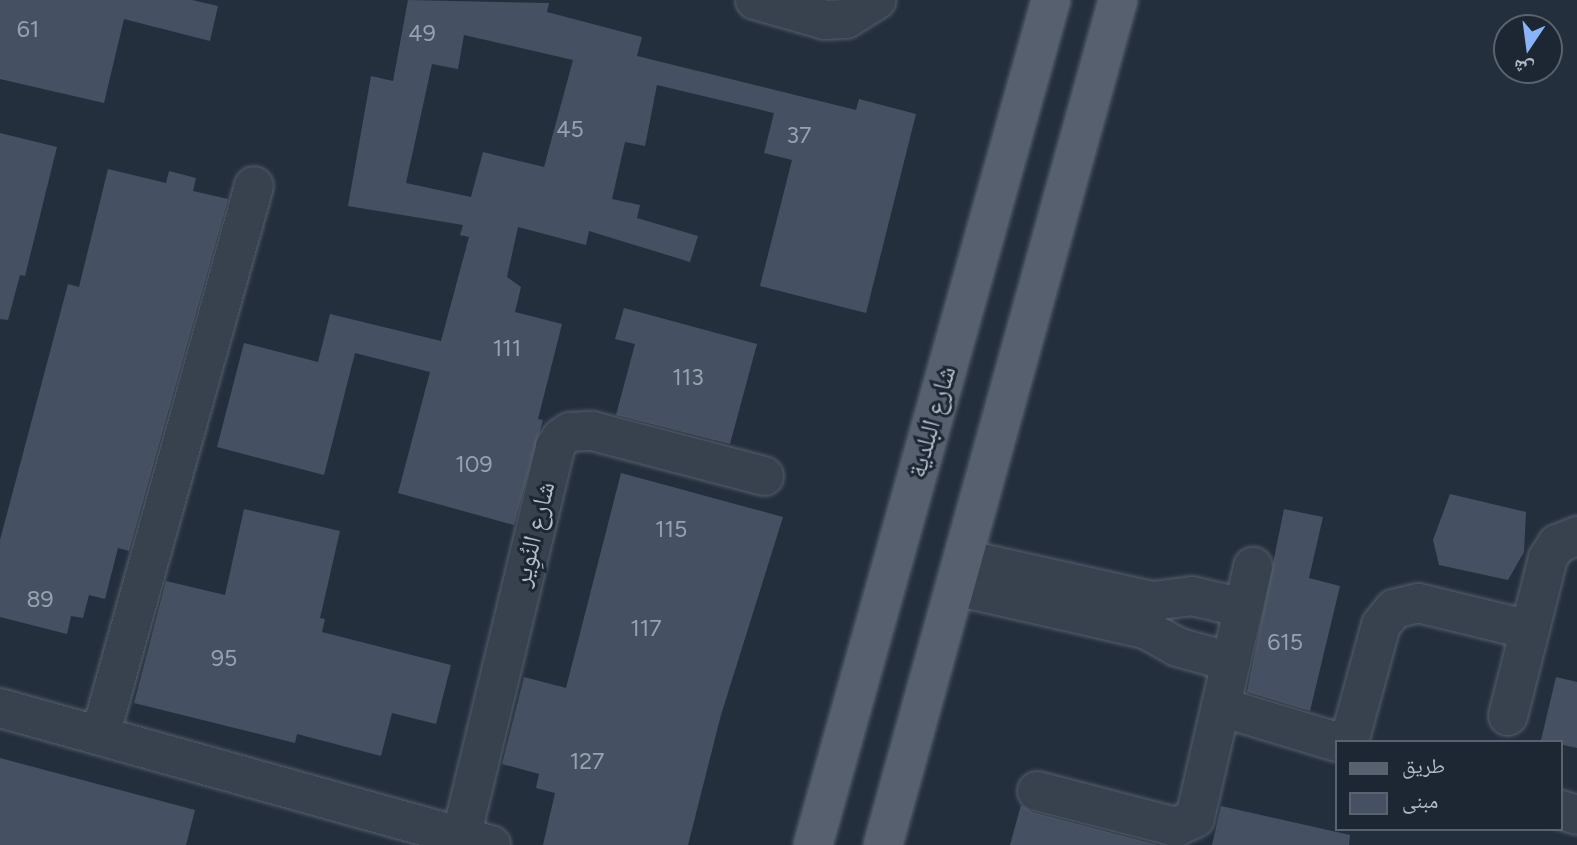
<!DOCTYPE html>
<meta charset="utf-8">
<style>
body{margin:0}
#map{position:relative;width:1577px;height:845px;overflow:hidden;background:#242f3e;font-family:Figtree,"Noto Naskh Arabic",sans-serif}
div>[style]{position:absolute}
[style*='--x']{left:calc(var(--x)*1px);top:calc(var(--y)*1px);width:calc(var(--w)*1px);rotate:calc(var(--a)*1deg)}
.building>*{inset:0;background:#455162}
.roads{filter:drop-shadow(0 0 2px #565f6c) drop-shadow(0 0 2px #565f6c)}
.minor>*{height:38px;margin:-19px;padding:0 19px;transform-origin:19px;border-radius:19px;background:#38414e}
.major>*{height:38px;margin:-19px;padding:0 19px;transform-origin:19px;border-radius:19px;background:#56606e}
span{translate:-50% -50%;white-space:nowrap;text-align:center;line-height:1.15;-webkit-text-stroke:6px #1d2633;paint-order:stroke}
.number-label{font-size:23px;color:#98a1af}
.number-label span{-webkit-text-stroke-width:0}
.street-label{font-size:26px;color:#b4bcc9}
.legend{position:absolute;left:1335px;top:740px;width:228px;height:91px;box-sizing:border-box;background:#1d2633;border:2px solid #59626f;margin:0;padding:9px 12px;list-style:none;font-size:21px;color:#b4bcc9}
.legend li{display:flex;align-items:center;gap:14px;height:35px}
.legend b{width:35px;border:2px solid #59626f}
.north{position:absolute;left:1493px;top:14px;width:70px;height:70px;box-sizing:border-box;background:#1d2633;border:2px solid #59626f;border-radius:50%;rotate:193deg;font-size:19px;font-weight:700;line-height:28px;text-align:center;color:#b4bcc9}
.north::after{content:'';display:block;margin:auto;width:24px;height:32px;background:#8ab4f8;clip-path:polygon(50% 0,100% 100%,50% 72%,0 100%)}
</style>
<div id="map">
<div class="building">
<i style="clip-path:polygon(0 0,192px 0,218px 6px,210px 41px,124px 19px,104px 103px,0 79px)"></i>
<i style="clip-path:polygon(evenodd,408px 0,549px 3px,547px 12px,642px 37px,637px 56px,856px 110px,859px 99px,916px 114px,866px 313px,760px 286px,792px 160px,764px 153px,774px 113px,657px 85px,645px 146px,625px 142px,612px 199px,640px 205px,637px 218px,698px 236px,690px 262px,589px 231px,586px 245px,518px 227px,507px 277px,521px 287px,515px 312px,562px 324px,538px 419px,543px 420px,514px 525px,398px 493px,430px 372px,355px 353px,324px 475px,217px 447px,244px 343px,318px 362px,330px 314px,441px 341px,469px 237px,460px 235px,463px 225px,348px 206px,371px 76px,393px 81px,408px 0,464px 35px,573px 60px,544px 167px,483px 152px,471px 197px,406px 183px,432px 64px,458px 69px,464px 35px)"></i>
<i style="clip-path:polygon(0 133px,57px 147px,25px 276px,20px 275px,8px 320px,0 319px)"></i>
<i style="clip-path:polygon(108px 169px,166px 183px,169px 171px,196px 178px,193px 191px,228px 199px,129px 551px,118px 548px,105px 599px,89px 595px,83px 618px,71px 616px,67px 634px,0 617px,0 540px,68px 284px,79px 287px)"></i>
<i style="clip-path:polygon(624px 308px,757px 344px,730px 444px,616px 415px,635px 344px,615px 339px)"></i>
<i style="clip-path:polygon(621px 473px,783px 517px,721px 715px,688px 845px,543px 845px,555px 793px,536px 788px,539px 774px,502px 764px,524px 677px,566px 688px)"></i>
<i style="clip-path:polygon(1450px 494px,1526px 512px,1524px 552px,1508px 580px,1439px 565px,1433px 540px)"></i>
<i style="clip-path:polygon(244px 509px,340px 531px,320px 618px,325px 619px,322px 632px,451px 665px,436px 724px,392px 713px,381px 756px,297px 734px,295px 743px,134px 703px,166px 581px,225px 595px)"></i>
<i style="clip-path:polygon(1284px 509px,1323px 517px,1309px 578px,1340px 586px,1310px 711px,1247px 692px)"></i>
<i style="clip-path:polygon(1556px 677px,1577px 682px,1577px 748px,1541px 740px)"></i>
<i style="clip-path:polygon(0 758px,195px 810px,186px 845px,0 845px)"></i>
<i style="clip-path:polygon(1021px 805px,1032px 812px,1158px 845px,1010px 845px)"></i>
<i style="clip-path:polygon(1221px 806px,1350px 835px,1349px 845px,1212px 845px)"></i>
</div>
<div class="roads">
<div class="minor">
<i style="--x:755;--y:0;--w:73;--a:15.9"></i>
<i style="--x:825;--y:20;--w:21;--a:-3"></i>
<i style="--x:846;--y:19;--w:36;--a:-32"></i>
<i style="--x:963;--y:559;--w:194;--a:12.5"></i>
<i style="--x:1152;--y:601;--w:40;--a:-7.1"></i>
<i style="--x:1192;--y:596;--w:53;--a:13"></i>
<i style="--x:955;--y:586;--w:195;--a:12.8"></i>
<i style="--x:1145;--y:629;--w:37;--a:29"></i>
<i style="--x:1177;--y:647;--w:56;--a:15.5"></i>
<i style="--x:1221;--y:707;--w:121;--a:16.8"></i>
<i style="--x:0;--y:708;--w:510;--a:15.59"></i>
<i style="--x:1508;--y:716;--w:163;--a:-75.8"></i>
<i style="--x:1548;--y:558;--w:17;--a:-57"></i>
<i style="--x:1557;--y:544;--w:22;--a:-22"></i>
<i style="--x:100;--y:736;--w:571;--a:-74.36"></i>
<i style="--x:1349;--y:742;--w:121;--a:-74.7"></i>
<i style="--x:1381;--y:625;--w:21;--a:-51"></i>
<i style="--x:1394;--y:609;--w:25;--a:-14"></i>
<i style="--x:1418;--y:603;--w:115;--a:13.6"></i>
<i style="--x:1037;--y:791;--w:144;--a:14.5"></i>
<i style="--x:1176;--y:827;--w:21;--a:-25"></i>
<i style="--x:1195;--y:818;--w:258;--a:-77"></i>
<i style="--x:1561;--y:810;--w:17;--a:17"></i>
<i style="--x:461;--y:837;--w:401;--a:-76.4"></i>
<i style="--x:555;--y:447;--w:11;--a:-56"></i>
<i style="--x:561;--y:438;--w:11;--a:-34"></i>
<i style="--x:570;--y:432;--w:22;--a:-3"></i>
<i style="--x:592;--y:431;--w:178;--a:14.7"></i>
</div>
<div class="major">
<i style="--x:813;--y:845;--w:878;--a:-74.27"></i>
<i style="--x:883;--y:845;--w:877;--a:-74.46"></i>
</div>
</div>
<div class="number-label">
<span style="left:28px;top:29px">61</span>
<span style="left:422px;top:33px">49</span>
<span style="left:570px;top:129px">45</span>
<span style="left:799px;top:135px">37</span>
<span style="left:507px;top:348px">111</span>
<span style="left:688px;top:377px">113</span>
<span style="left:474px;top:464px">109</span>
<span style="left:671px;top:529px">115</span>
<span style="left:40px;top:599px">89</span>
<span style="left:646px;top:628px">117</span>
<span style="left:1285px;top:642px">615</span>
<span style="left:224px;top:658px">95</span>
<span style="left:587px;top:761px">127</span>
</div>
<div class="street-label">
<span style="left:932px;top:422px;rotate:-74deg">شارع البلدية</span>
<span style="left:534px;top:534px;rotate:-76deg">شارع النُوِير</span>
</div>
<ul class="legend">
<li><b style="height:9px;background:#56606e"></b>طريق</li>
<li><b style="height:19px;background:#455162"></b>مبنى</li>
</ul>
<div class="north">ش</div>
</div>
